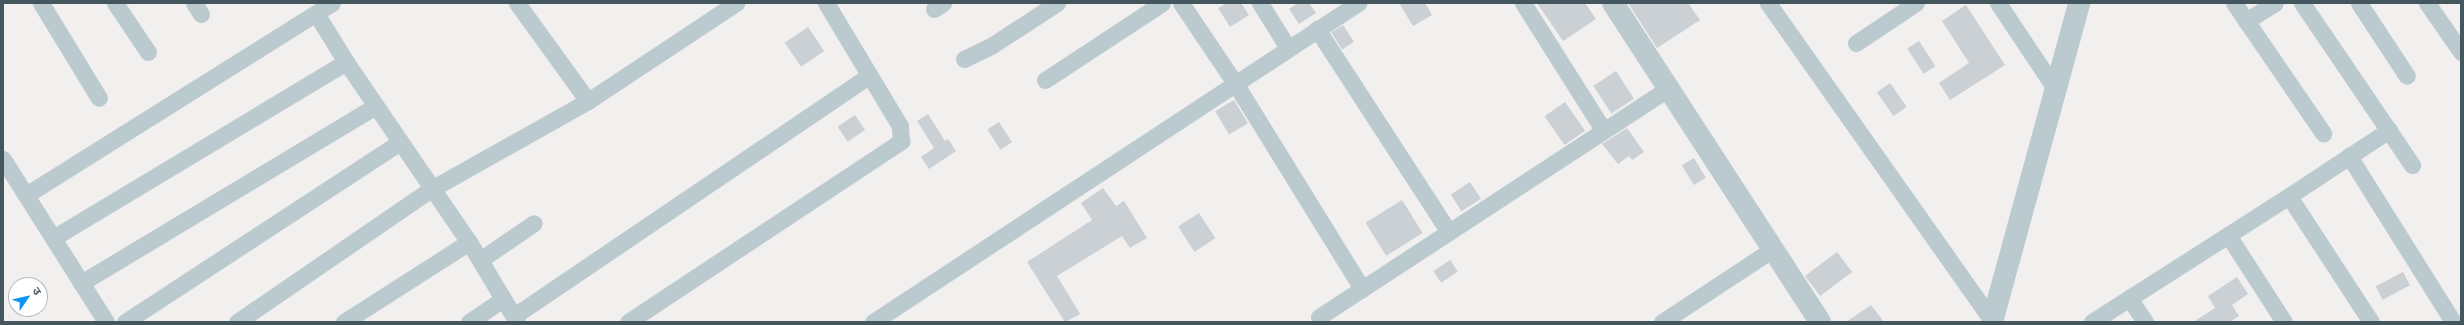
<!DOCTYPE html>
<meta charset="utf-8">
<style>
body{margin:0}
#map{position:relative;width:2464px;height:325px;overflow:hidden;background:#f2efef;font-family:Montserrat,"Noto Sans Devanagari",sans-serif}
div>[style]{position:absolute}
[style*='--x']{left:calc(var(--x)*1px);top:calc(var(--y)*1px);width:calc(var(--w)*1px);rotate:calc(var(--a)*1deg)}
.building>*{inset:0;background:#cad0d4;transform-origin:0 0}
.minor>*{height:17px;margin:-8.5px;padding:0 8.5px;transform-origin:8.5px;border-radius:8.5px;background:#bbcacf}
.tertiary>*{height:22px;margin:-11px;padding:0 11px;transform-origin:11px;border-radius:11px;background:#bbcacf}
span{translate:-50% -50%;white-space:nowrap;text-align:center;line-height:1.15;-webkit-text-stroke:3px #fff;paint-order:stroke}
.frame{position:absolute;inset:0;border:4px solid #45575e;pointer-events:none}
.north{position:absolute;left:8px;top:277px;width:40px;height:40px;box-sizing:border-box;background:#fff;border:1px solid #b5bcbf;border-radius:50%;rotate:56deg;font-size:11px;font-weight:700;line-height:16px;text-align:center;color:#45575e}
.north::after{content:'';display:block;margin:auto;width:14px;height:18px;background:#0997f2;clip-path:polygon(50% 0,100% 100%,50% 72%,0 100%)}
</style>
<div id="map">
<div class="building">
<i style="clip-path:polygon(1227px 3px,1241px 3px,1249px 15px,1230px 27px,1218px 8px)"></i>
<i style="clip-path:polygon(1298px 3px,1309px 3px,1316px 13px,1299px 24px,1289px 9px)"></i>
<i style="clip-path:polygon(1399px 3px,1425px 3px,1432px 15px,1413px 26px)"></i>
<i style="clip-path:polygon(1537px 3px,1585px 3px,1596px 19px,1563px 41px)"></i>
<i style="clip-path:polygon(1628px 3px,1688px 3px,1700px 20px,1657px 48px)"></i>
<i style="clip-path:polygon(1966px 5px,2005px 65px,1950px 100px,1939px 83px,1969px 63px,1942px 21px)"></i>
<i style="left:1343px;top:25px;width:20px;height:14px;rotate:57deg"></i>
<i style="left:808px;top:27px;width:29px;height:28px;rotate:56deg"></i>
<i style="left:1919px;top:41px;width:30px;height:14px;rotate:57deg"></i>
<i style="left:1616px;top:71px;width:33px;height:27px;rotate:57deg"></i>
<i style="left:1890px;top:83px;width:29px;height:16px;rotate:55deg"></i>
<i style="left:1234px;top:100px;width:27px;height:22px;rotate:59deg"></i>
<i style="left:1565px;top:102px;width:35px;height:25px;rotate:55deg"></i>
<i style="clip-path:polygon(928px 114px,945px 141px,948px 139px,956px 151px,929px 169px,921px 157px,934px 148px,917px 121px)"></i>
<i style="left:855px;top:115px;width:18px;height:21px;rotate:56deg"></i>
<i style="left:999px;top:122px;width:24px;height:14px;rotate:57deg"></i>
<i style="clip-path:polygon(1627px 128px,1644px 152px,1632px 160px,1629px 156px,1618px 164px,1602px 144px)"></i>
<i style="left:1694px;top:158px;width:23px;height:14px;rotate:59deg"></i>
<i style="left:1470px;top:182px;width:20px;height:23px;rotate:57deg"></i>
<i style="clip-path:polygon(1103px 188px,1116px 206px,1124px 201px,1147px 238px,1130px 248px,1122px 236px,1057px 276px,1080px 314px,1065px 322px,1027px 262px,1092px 220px,1081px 203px)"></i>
<i style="left:1402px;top:200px;width:39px;height:43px;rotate:58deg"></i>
<i style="left:1199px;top:213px;width:30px;height:25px;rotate:57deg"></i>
<i style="left:1837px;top:252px;width:25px;height:40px;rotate:53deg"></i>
<i style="left:1450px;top:260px;width:14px;height:20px;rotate:56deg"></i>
<i style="left:2403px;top:272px;width:15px;height:31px;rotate:62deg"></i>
<i style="clip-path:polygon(2237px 277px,2248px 294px,2232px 305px,2239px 316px,2230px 322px,2193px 322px,2215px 308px,2208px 296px)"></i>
<i style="clip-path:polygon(1871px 305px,1884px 322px,1846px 322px)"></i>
</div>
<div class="minor">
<i style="--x:41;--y:3;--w:111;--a:58.6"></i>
<i style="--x:115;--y:3;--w:59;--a:56"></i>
<i style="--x:194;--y:3;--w:13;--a:58"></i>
<i style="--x:517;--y:3;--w:121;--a:54.1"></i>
<i style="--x:1181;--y:3;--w:97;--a:56"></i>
<i style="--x:1235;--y:83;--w:242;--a:58.3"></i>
<i style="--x:1260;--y:3;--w:53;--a:58.1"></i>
<i style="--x:1523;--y:3;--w:151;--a:57.7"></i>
<i style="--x:1768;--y:3;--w:389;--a:54.8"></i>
<i style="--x:1998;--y:3;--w:101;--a:56.3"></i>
<i style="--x:2234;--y:3;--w:158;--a:55.6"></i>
<i style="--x:2302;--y:3;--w:196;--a:55.8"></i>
<i style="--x:2359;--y:3;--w:87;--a:56.7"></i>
<i style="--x:2427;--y:3;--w:60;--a:55.2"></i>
<i style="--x:934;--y:9;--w:11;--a:-34"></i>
<i style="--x:317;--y:15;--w:55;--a:58.3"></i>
<i style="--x:346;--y:62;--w:218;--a:55.7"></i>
<i style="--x:469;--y:242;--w:93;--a:59"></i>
<i style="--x:2246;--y:21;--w:34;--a:-32"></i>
<i style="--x:1317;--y:29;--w:242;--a:57"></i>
<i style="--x:1856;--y:43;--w:72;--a:-33.7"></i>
<i style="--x:964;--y:59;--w:30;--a:-26"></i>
<i style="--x:991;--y:46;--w:79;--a:-33.1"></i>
<i style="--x:1045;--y:80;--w:140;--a:-33.3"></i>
<i style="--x:2349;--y:156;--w:196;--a:57.9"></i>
<i style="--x:3;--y:159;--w:193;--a:57.7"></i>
<i style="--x:26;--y:195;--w:361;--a:-32.1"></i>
<i style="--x:2228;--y:235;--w:103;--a:57.2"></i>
<i style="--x:53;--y:238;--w:342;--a:-31"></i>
<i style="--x:480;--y:260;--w:65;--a:-34.4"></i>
<i style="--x:81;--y:283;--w:343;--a:-31"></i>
<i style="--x:2129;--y:298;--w:29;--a:56"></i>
<i style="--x:514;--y:316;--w:428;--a:-34.1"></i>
<i style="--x:1319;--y:317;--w:418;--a:-33.2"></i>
<i style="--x:125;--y:322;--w:329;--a:-33.2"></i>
<i style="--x:237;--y:322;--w:237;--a:-34.4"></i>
<i style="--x:433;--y:188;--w:178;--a:-29.3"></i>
<i style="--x:588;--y:101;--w:178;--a:-33.5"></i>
<i style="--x:344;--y:322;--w:148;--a:-32.6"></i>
<i style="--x:469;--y:322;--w:41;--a:-34.1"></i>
<i style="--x:628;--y:322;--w:328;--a:-33.5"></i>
<i style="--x:901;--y:141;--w:15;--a:-94"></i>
<i style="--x:900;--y:126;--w:144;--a:-121"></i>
<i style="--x:873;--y:322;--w:581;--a:-33.33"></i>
<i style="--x:1662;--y:322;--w:133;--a:-33.3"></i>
<i style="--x:2092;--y:322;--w:234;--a:-32.6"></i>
<i style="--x:2371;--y:322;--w:150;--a:-123.1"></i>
<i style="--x:2289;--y:196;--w:120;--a:-33.4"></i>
</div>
<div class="tertiary">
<i style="--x:1613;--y:3;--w:380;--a:57"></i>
<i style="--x:1992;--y:322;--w:331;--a:-74.7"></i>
</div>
<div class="frame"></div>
<div class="north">उ</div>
</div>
